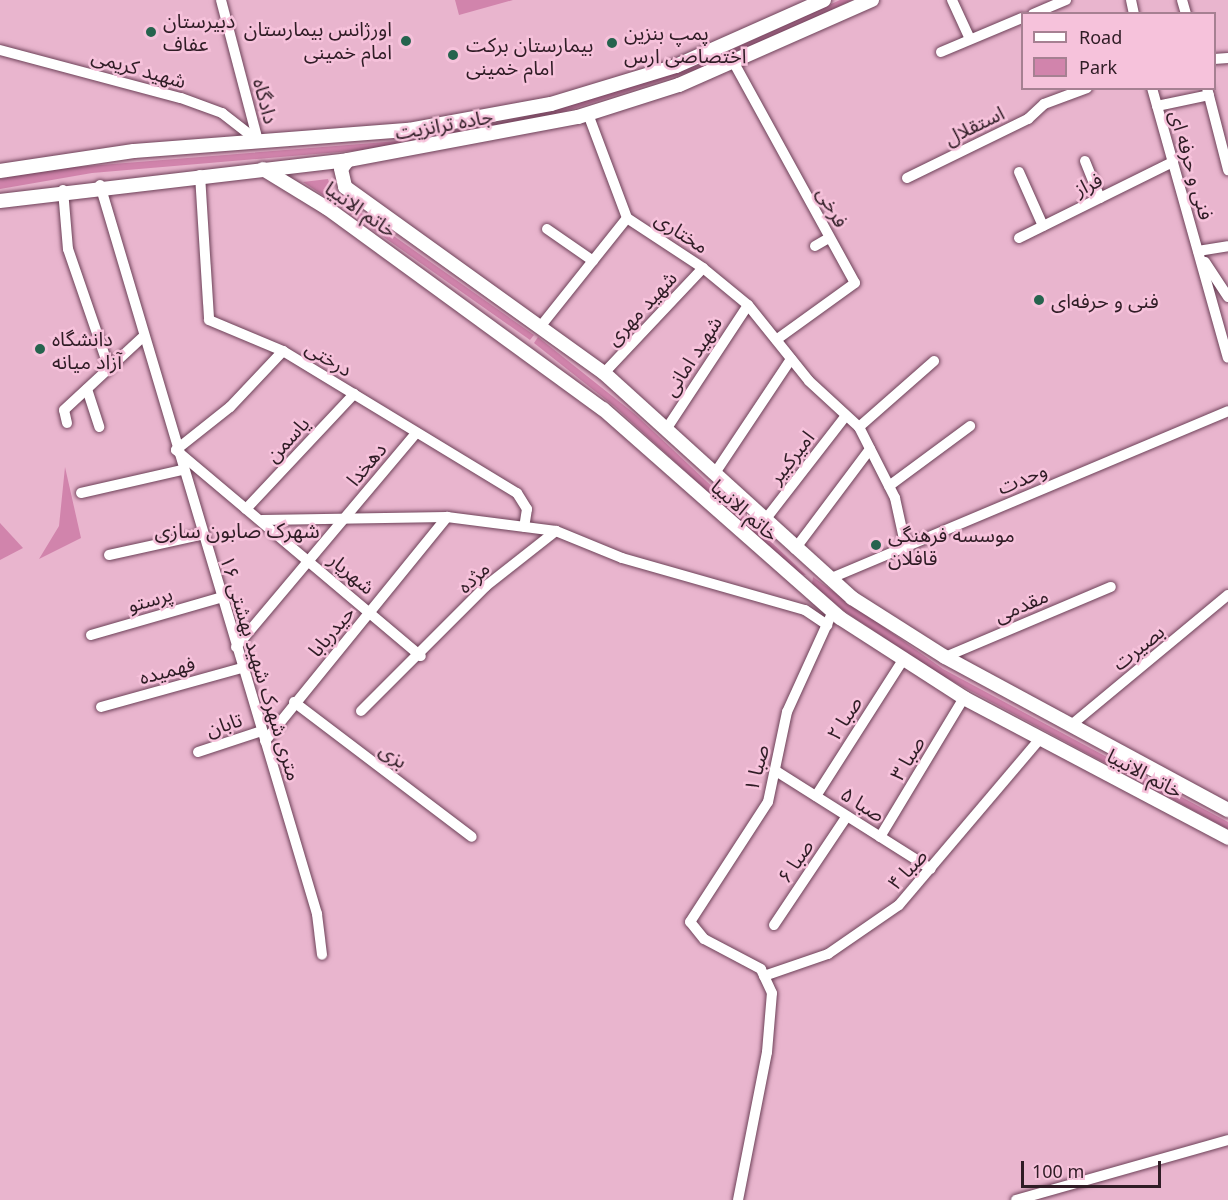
<!DOCTYPE html>
<meta charset="utf-8">
<style>
body{margin:0}
#map{position:relative;width:1228px;height:1200px;overflow:hidden;background:#e9b5ce;font-family:"Noto Sans","Noto Sans Arabic",sans-serif}
div>[style]{position:absolute}
[style*='--x']{left:calc(var(--x)*1px);top:calc(var(--y)*1px);width:calc(var(--w)*1px);rotate:calc(var(--a)*1deg)}
.green>*{inset:0;background:#d184ac}
.roads{filter:drop-shadow(0 0 2px #6d4158) drop-shadow(0 0 2px #6d4158)}
.minor>*{height:10px;margin:-5px;padding:0 5px;transform-origin:5px;border-radius:5px;background:#fff}
.major>*{height:14px;margin:-7px;padding:0 7px;transform-origin:7px;border-radius:7px;background:#fff}
.dots>*{width:16px;height:16px;translate:-50% -50%;box-sizing:border-box;border:3px solid #f6c2db;border-radius:50%}
span{translate:-50% -50%;white-space:nowrap;text-align:center;line-height:1.15;-webkit-text-stroke:5px #f6c2db;paint-order:stroke}
.poi-label{font-size:20px;color:#2f1c25}
.left{translate:0 -50%;text-align:left}
.right{translate:-100% -50%;text-align:right}
.street-label{font-size:20px;color:#2f1c25}
.neighbourhood-label{font-size:21px;color:#2f1c25}
.legend{position:absolute;left:1021px;top:12px;width:195px;height:78px;box-sizing:border-box;background:#f6c2db;border:2px solid #a68092;margin:0;padding:8px 10px;list-style:none;font-size:18px;color:#2f1c25}
.legend li{display:flex;align-items:center;gap:12px;height:30px}
.legend b{width:30px;border:2px solid #a68092}
.scale{position:absolute;left:1021px;top:1161px;width:140px;height:27px;box-sizing:border-box;border:3px solid #2f1c25;border-top:0;padding-left:8px;font-size:18px;line-height:21px;white-space:nowrap;color:#2f1c25;-webkit-text-stroke:4px #f6c2db;paint-order:stroke}
</style>
<div id="map">
<div class="green">
<i style="clip-path:polygon(455px 0,513px 0,459px 15px)"></i>
<i style="clip-path:polygon(840px 0,852px 0,726px 60px,535px 121px,375px 149px,92px 173px,0 189px,0 179px,51px 169px,398px 141px,514px 120px,699px 65px)"></i>
<i style="clip-path:polygon(328px 179px,331px 189px,324px 196px,303px 182px)"></i>
<i style="clip-path:polygon(342px 202px,347px 203px,534px 335px,530px 340px,341px 207px)"></i>
<i style="clip-path:polygon(538px 337px,636px 415px,806px 575px,798px 574px,615px 407px,534px 343px)"></i>
<i style="clip-path:polygon(65px 467px,81px 538px,39px 559px,59px 526px)"></i>
<i style="clip-path:polygon(0 523px,23px 548px,0 560px)"></i>
<i style="clip-path:polygon(813px 577px,943px 669px,1228px 822px,1228px 829px,941px 675px,844px 611px,812px 584px)"></i>
</div>
<div class="roads">
<div class="minor">
<i style="--x:221;--y:0;--w:146;--a:75.3"></i>
<i style="--x:952;--y:0;--w:43;--a:65.2"></i>
<i style="--x:1131;--y:0;--w:14;--a:78"></i>
<i style="--x:1182;--y:0;--w:15;--a:74"></i>
<i style="--x:1033;--y:14;--w:36;--a:-23"></i>
<i style="--x:0;--y:50;--w:187;--a:14.9"></i>
<i style="--x:181;--y:98;--w:44;--a:20.1"></i>
<i style="--x:222;--y:113;--w:46;--a:37.9"></i>
<i style="--x:941;--y:52;--w:88;--a:-22.8"></i>
<i style="--x:1214;--y:59;--w:14;--a:-4"></i>
<i style="--x:734;--y:63;--w:251;--a:61.2"></i>
<i style="--x:855;--y:283;--w:97;--a:144.2"></i>
<i style="--x:1152;--y:88;--w:280;--a:74.3"></i>
<i style="--x:1207;--y:88;--w:85;--a:75.6"></i>
<i style="--x:1157;--y:106;--w:53;--a:-11.9"></i>
<i style="--x:588;--y:114;--w:111;--a:69.4"></i>
<i style="--x:627;--y:218;--w:91;--a:33.3"></i>
<i style="--x:703;--y:268;--w:58;--a:39.4"></i>
<i style="--x:748;--y:305;--w:97;--a:51.2"></i>
<i style="--x:809;--y:381;--w:68;--a:42.6"></i>
<i style="--x:859;--y:427;--w:80;--a:63.1"></i>
<i style="--x:895;--y:498;--w:51;--a:77.6"></i>
<i style="--x:1085;--y:161;--w:40;--a:68"></i>
<i style="--x:1019;--y:172;--w:59;--a:66"></i>
<i style="--x:200;--y:175;--w:145;--a:86.4"></i>
<i style="--x:209;--y:320;--w:80;--a:22.7"></i>
<i style="--x:283;--y:351;--w:274;--a:31.3"></i>
<i style="--x:517;--y:493;--w:19;--a:58"></i>
<i style="--x:527;--y:509;--w:18;--a:99"></i>
<i style="--x:907;--y:178;--w:135;--a:-26"></i>
<i style="--x:1028;--y:119;--w:22;--a:-43"></i>
<i style="--x:1044;--y:104;--w:46;--a:-20.4"></i>
<i style="--x:100;--y:185;--w:761;--a:73.42"></i>
<i style="--x:317;--y:914;--w:41;--a:83"></i>
<i style="--x:63;--y:190;--w:59;--a:85.2"></i>
<i style="--x:68;--y:249;--w:126;--a:71"></i>
<i style="--x:547;--y:229;--w:56;--a:34.8"></i>
<i style="--x:1019;--y:238;--w:172;--a:-26.3"></i>
<i style="--x:815;--y:246;--w:16;--a:-30"></i>
<i style="--x:1198;--y:251;--w:30;--a:-9"></i>
<i style="--x:1205;--y:262;--w:42;--a:56.7"></i>
<i style="--x:540;--y:327;--w:139;--a:-51.4"></i>
<i style="--x:283;--y:351;--w:77;--a:133.4"></i>
<i style="--x:230;--y:407;--w:69;--a:141.5"></i>
<i style="--x:176;--y:450;--w:320;--a:40.1"></i>
<i style="--x:604;--y:373;--w:144;--a:-46.7"></i>
<i style="--x:87;--y:389;--w:40;--a:72"></i>
<i style="--x:67;--y:423;--w:13;--a:-103"></i>
<i style="--x:64;--y:410;--w:109;--a:-42.8"></i>
<i style="--x:859;--y:427;--w:100;--a:-41.3"></i>
<i style="--x:667;--y:428;--w:147;--a:-56.6"></i>
<i style="--x:715;--y:473;--w:137;--a:-56.3"></i>
<i style="--x:889;--y:486;--w:101;--a:-36.5"></i>
<i style="--x:81;--y:493;--w:104;--a:-12.8"></i>
<i style="--x:246;--y:509;--w:158;--a:-46.8"></i>
<i style="--x:262;--y:520;--w:185;--a:-0.9"></i>
<i style="--x:447;--y:517;--w:110;--a:7.3"></i>
<i style="--x:556;--y:531;--w:71;--a:22.2"></i>
<i style="--x:622;--y:558;--w:190;--a:15.9"></i>
<i style="--x:805;--y:610;--w:27;--a:34"></i>
<i style="--x:765;--y:520;--w:130;--a:-52.2"></i>
<i style="--x:795;--y:549;--w:125;--a:-53.1"></i>
<i style="--x:109;--y:555;--w:94;--a:-12.3"></i>
<i style="--x:829;--y:579;--w:433;--a:-22.8"></i>
<i style="--x:91;--y:635;--w:133;--a:-16.1"></i>
<i style="--x:236;--y:647;--w:280;--a:-49.9"></i>
<i style="--x:945;--y:657;--w:180;--a:-22.9"></i>
<i style="--x:294;--y:702;--w:223;--a:37.2"></i>
<i style="--x:101;--y:707;--w:146;--a:-15.5"></i>
<i style="--x:361;--y:711;--w:177;--a:-45"></i>
<i style="--x:486;--y:586;--w:89;--a:-38.2"></i>
<i style="--x:1070;--y:726;--w:205;--a:-39.7"></i>
<i style="--x:265;--y:741;--w:289;--a:-50.9"></i>
<i style="--x:198;--y:752;--w:67;--a:-18.2"></i>
<i style="--x:776;--y:771;--w:183;--a:32.3"></i>
<i style="--x:816;--y:796;--w:161;--a:-57.4"></i>
<i style="--x:880;--y:837;--w:162;--a:-58.9"></i>
<i style="--x:774;--y:925;--w:131;--a:-56.2"></i>
<i style="--x:764;--y:976;--w:68;--a:-19"></i>
<i style="--x:828;--y:954;--w:86;--a:-34.6"></i>
<i style="--x:899;--y:905;--w:216;--a:-49.7"></i>
<i style="--x:738;--y:1200;--w:151;--a:-78.9"></i>
<i style="--x:767;--y:1052;--w:59;--a:-85.2"></i>
<i style="--x:772;--y:993;--w:26;--a:-115"></i>
<i style="--x:761;--y:969;--w:64;--a:-152.2"></i>
<i style="--x:704;--y:939;--w:22;--a:-129"></i>
<i style="--x:690;--y:922;--w:143;--a:-57"></i>
<i style="--x:768;--y:802;--w:92;--a:-78.1"></i>
<i style="--x:787;--y:712;--w:111;--a:-65.5"></i>
<i style="--x:1016;--y:1200;--w:220;--a:-15.8"></i>
</div>
<div class="major">
<i style="--x:348;--y:160;--w:11;--a:128"></i>
<i style="--x:341;--y:169;--w:18;--a:77"></i>
<i style="--x:345;--y:187;--w:319;--a:35.7"></i>
<i style="--x:604;--y:373;--w:335;--a:42.2"></i>
<i style="--x:852;--y:598;--w:110;--a:32.4"></i>
<i style="--x:945;--y:657;--w:322;--a:28.4"></i>
<i style="--x:263;--y:169;--w:75;--a:31.4"></i>
<i style="--x:327;--y:208;--w:341;--a:36.1"></i>
<i style="--x:603;--y:409;--w:316;--a:41.4"></i>
<i style="--x:840;--y:618;--w:148;--a:32.8"></i>
<i style="--x:964;--y:698;--w:299;--a:27.9"></i>
<i style="--x:0;--y:171;--w:135;--a:-8.5"></i>
<i style="--x:134;--y:151;--w:276;--a:-4.4"></i>
<i style="--x:409;--y:130;--w:144;--a:-10.4"></i>
<i style="--x:551;--y:104;--w:131;--a:-16.9"></i>
<i style="--x:676;--y:66;--w:162;--a:-24"></i>
<i style="--x:0;--y:201;--w:350;--a:-6.7"></i>
<i style="--x:348;--y:160;--w:234;--a:-10.6"></i>
<i style="--x:578;--y:117;--w:106;--a:-17.6"></i>
<i style="--x:679;--y:85;--w:211;--a:-23.8"></i>
</div>
</div>
<div class="dots">
<i style="left:151px;top:32px;background:#26634e"></i>
<i style="left:406px;top:41px;background:#26634e"></i>
<i style="left:612px;top:43px;background:#26634e"></i>
<i style="left:453px;top:55px;background:#26634e"></i>
<i style="left:1039px;top:300px;background:#26634e"></i>
<i style="left:40px;top:349px;background:#26634e"></i>
<i style="left:876px;top:545px;background:#26634e"></i>
</div>
<div class="poi-label">
<span class="left" style="left:163px;top:32px">دبیرستان<br>عفاف</span>
<span class="right" style="left:392px;top:40px">اورژانس بیمارستان<br>امام خمینی</span>
<span class="left" style="left:624px;top:44px">پمپ بنزین<br>اختصاصی ارس</span>
<span class="left" style="left:466px;top:56px">بیمارستان برکت<br>امام خمینی</span>
<span class="left" style="left:1051px;top:300px">فنی و حرفه‌ای</span>
<span class="left" style="left:52px;top:350px">دانشگاه<br>آزاد میانه</span>
<span class="left" style="left:888px;top:546px">موسسه فرهنگی<br>قافلان</span>
</div>
<div class="street-label">
<span style="left:139px;top:68px;rotate:16deg">شهید کریمی</span>
<span style="left:266px;top:101px;rotate:75deg">دادگاه</span>
<span style="left:444px;top:124px;rotate:-10deg">جاده ترانزیت</span>
<span style="left:974px;top:125px;rotate:-26deg">استقلال</span>
<span style="left:1192px;top:165px;rotate:74deg">فنی و حرفه ای</span>
<span style="left:1088px;top:184px;rotate:-26deg">فراز</span>
<span style="left:833px;top:207px;rotate:61deg">فرخی</span>
<span style="left:361px;top:209px;rotate:35deg">خاتم الانبیا</span>
<span style="left:682px;top:232px;rotate:33deg">مختاری</span>
<span style="left:641px;top:308px;rotate:-47deg">شهید مهری</span>
<span style="left:692px;top:356px;rotate:-57deg">شهید امانی</span>
<span style="left:329px;top:358px;rotate:31deg">درختی</span>
<span style="left:287px;top:439px;rotate:-47deg">یاسمن</span>
<span style="left:791px;top:457px;rotate:-52deg">امیرکبیر</span>
<span style="left:366px;top:464px;rotate:-50deg">دهخدا</span>
<span style="left:1022px;top:478px;rotate:-23deg">وحدت</span>
<span style="left:745px;top:510px;rotate:41deg">خاتم الانبیا</span>
<span style="left:352px;top:573px;rotate:40deg">شهریار</span>
<span style="left:473px;top:577px;rotate:-43deg">مژده</span>
<span style="left:150px;top:599px;rotate:-16deg">پرستو</span>
<span style="left:1021px;top:605px;rotate:-23deg">مقدمی</span>
<span style="left:331px;top:631px;rotate:-50deg">حیدربابا</span>
<span style="left:1138px;top:647px;rotate:-39deg">بصيرت</span>
<span style="left:261px;top:668px;rotate:73deg">۱۶ متری شهرک شهيد بهشتی</span>
<span style="left:167px;top:670px;rotate:-15deg">فهمیده</span>
<span style="left:844px;top:718px;rotate:-58deg">صبا ۲</span>
<span style="left:224px;top:724px;rotate:-18deg">تابان</span>
<span style="left:394px;top:755px;rotate:37deg">بزی</span>
<span style="left:907px;top:758px;rotate:-59deg">صبا ۳</span>
<span style="left:756px;top:768px;rotate:-76deg">صبا ۱</span>
<span style="left:1145px;top:773px;rotate:28deg">خاتم الانبیا</span>
<span style="left:863px;top:804px;rotate:32deg">صبا ۵</span>
<span style="left:795px;top:861px;rotate:-56deg">صبا ۶</span>
<span style="left:907px;top:869px;rotate:-47deg">صبا ۴</span>
</div>
<div class="neighbourhood-label">
<span style="left:237px;top:530px">شهرک صابون سازی</span>
</div>
<ul class="legend">
<li><b style="height:8px;background:#fff"></b>Road</li>
<li><b style="height:16px;background:#d184ac"></b>Park</li>
</ul>
<div class="scale">100 m</div>
</div>
